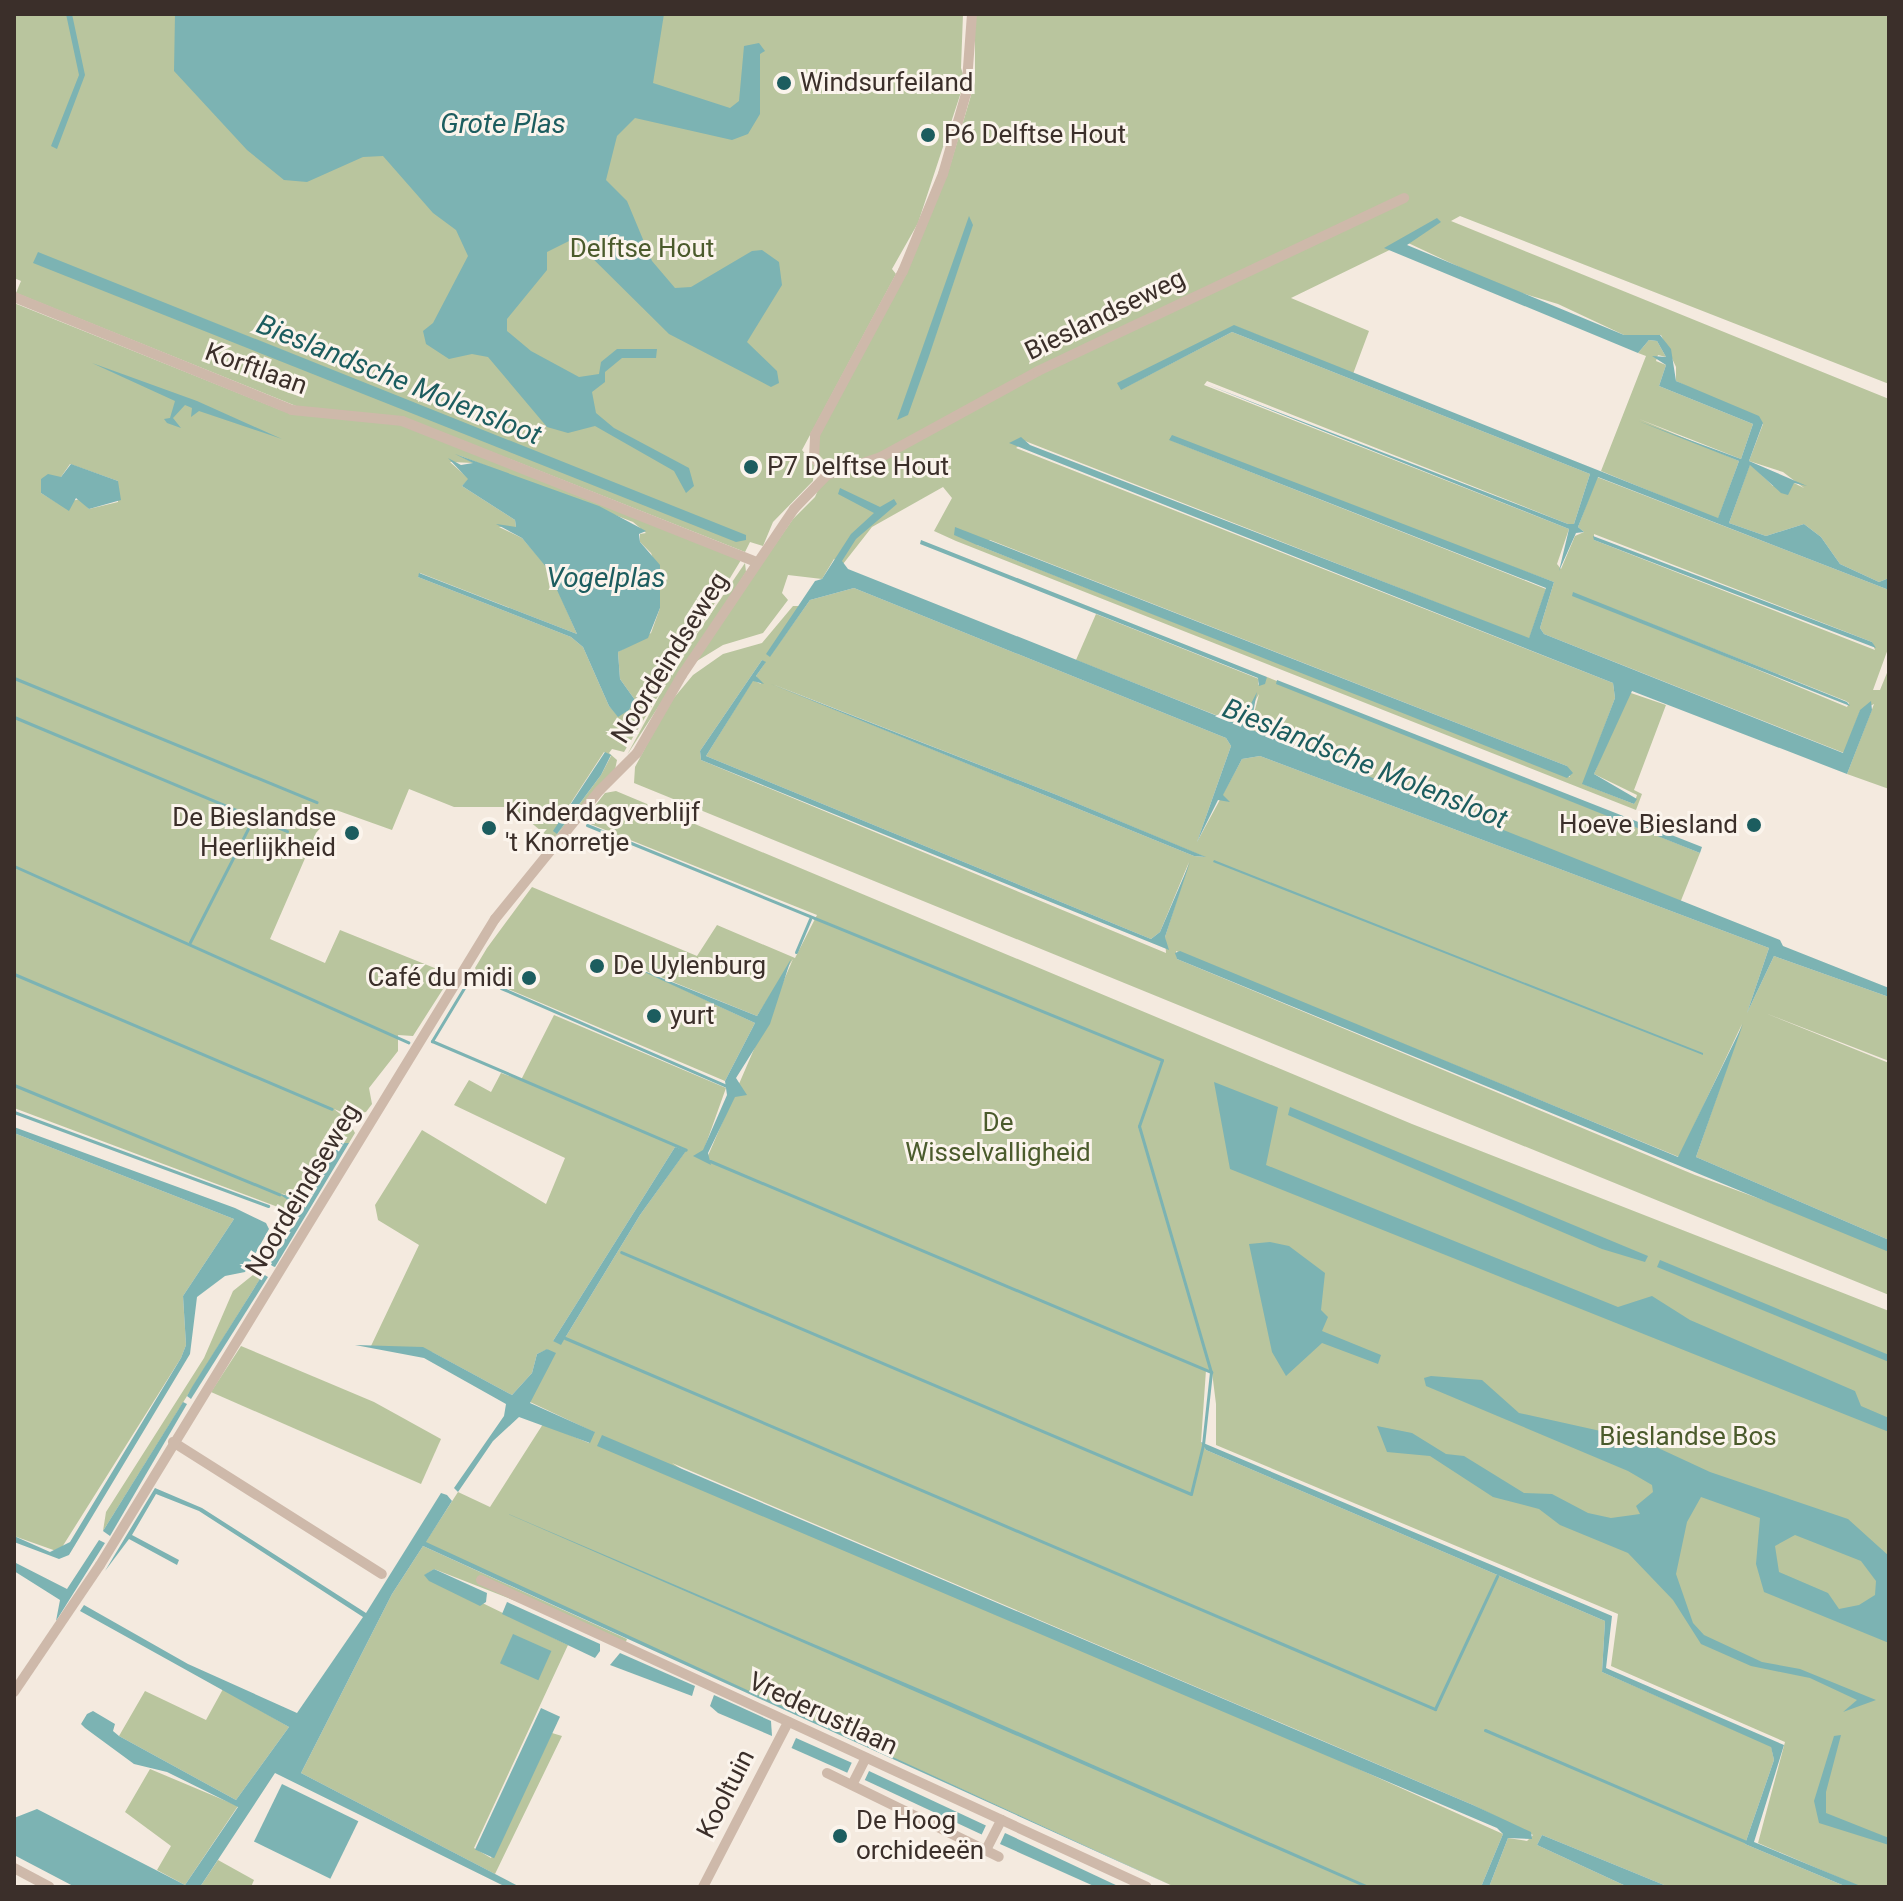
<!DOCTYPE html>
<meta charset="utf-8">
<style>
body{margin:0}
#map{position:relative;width:1903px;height:1901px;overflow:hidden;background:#f4eadf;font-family:Roboto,sans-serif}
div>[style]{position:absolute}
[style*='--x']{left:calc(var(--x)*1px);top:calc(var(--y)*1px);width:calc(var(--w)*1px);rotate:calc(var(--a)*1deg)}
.green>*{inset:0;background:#b9c59e}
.water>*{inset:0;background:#7cb3b3;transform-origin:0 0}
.stream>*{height:3px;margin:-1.5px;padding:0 1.5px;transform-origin:1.5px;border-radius:1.5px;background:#7cb3b3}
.minor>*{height:10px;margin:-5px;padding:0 5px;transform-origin:5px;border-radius:5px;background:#ceb9aa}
.dots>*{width:22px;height:22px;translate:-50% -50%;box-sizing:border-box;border:4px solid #fbf4ec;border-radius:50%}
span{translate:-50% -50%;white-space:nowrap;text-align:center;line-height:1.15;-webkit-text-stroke:6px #fbf4ec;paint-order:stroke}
.poi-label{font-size:26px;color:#3b2f2a}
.left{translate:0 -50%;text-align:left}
.right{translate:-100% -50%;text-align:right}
.park-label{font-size:26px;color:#4b5b2c}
.street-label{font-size:26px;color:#3b2f2a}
.water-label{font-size:28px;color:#1c5d5f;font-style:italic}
.frame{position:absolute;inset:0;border:16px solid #3b2f2a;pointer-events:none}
</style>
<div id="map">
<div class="green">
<i style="clip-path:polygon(14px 14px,963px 14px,961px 68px,965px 80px,918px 223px,892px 269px,896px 274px,802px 450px,814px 465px,813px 481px,773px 522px,763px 546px,750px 542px,745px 552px,411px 420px,296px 406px,16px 293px,21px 281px,14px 278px)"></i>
<i style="clip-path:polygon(evenodd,975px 14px,1889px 14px,1889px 384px,1460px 216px,1451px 221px,1889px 399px,1889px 578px,1879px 582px,1840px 564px,1821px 537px,1804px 524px,1766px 536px,1729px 523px,1750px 464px,1773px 486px,1794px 483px,1804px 488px,1783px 472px,1749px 461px,1763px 424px,1676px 381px,1676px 367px,1661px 335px,1624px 335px,1558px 304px,1502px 287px,1406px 242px,1291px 298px,1369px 331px,1353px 374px,1235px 326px,1122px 389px,1232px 332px,1590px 474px,1574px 524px,1568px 524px,1207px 381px,1204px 385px,1569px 529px,1557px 564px,1561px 569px,1575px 536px,1584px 532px,1578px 527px,1597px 477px,1889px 590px,1889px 646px,1873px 690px,1880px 690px,1889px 668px,1889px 789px,1847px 774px,1874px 704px,1860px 711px,1844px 753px,1544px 634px,1540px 628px,1554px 582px,1170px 440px,1546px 589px,1529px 639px,1025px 441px,1016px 448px,1613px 683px,1615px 698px,1583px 784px,1634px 804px,1637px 795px,1594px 774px,1628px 692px,1666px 705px,1634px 790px,1642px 794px,1636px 810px,956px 541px,934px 531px,952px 498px,943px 487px,872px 527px,843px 564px,834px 559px,822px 579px,788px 575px,782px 593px,788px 600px,763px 633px,723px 645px,692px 664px,793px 519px,815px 497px,829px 465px,819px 455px,818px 438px,949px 169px,975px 82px,975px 14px,1594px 534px,1872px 642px,1875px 650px,1594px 540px,1594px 534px,975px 14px,990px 540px,1567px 766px,1570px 777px,977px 545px,990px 540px,975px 14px,1573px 593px,1846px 701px,1849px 703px,1847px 707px,1573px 593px)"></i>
<i style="clip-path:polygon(evenodd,14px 303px,283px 411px,399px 423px,741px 560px,624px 752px,612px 749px,609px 753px,617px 760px,615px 770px,552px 840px,512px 807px,454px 807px,409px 789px,392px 830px,336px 810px,316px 833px,270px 939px,325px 963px,340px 930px,452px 975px,413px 1036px,398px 1035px,398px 1051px,369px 1088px,372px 1104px,366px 1112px,349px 1115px,334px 1109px,348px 1120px,355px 1133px,349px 1143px,329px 1150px,307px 1199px,303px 1202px,281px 1193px,301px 1206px,299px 1215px,14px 1108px,14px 303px,458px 455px,633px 522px,646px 533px,640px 534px,640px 542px,651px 553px,658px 572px,660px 608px,651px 633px,618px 652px,620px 679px,635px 700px,629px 710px,618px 716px,609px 706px,583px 647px,571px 637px,418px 577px,420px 573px,577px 634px,548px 568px,522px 538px,499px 527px,516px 527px,515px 520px,462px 486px,469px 479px,450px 462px,474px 463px,458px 455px,14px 303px,70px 464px,118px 481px,118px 502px,89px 509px,80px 499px,59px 504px,41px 493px,41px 479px,61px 477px,70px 464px,14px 303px,604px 752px,611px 756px,601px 775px,557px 834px,563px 815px,604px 752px)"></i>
<i style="clip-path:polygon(1649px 340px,1657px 341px,1666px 357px,1658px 355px,1656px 361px,1666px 365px,1659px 386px,1753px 424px,1741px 459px,1639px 419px,1739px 461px,1718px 519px,1601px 471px,1646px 356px,1638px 353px)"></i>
<i style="clip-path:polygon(745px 563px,746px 572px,627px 755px,676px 665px)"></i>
<i style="clip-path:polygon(evenodd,854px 588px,1226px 738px,1231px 746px,1197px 842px,1242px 759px,1260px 756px,1769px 948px,1747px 1013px,1774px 956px,1889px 997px,1889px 1061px,1765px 1013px,1889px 1063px,1889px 1240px,1696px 1157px,1742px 1024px,1679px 1157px,1176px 951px,1177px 959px,1695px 1175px,1866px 1238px,1889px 1252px,1889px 1295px,634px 783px,635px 767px,668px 705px,693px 675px,723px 654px,762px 643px,793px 606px,801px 606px,770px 656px,810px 600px,854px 588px,762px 660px,765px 663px,756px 676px,761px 684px,753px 680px,706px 756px,1151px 939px,1160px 932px,1189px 862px,1165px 937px,1166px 953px,701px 760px,700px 751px,762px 660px,854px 588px,772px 684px,1057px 795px,1205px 857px,1194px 856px,772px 684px)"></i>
<i style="clip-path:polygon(1096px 614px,1259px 679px,1258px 685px,1267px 677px,1700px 853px,1680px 903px,1250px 729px,1259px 694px,1241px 725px,1076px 660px)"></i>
<i style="clip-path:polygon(evenodd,616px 791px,1412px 1124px,1889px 1311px,1889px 1887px,1861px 1887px,1758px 1843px,1785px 1742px,1611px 1666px,1618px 1614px,1216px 1445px,1216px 1404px,1212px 1372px,1206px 1370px,1201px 1442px,1206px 1450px,1605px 1621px,1602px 1672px,1771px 1746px,1774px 1760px,1745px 1844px,1847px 1887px,1669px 1887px,1542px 1835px,1537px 1845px,1628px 1887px,1489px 1887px,1508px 1838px,1527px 1841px,1533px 1835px,1473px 1805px,672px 1463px,725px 1497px,1210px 1702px,1503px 1834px,1481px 1887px,1175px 1887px,425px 1543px,458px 1492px,490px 1507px,543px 1424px,589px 1443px,594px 1432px,530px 1402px,548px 1349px,537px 1354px,532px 1373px,512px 1395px,432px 1352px,371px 1346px,419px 1245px,378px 1220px,375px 1205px,422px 1130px,546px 1204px,565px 1158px,454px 1105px,469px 1080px,491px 1092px,501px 1073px,521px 1080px,554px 1015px,726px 1088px,702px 1155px,707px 1158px,793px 959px,757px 1016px,631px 965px,755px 1023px,725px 1081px,480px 977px,475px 968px,487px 948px,532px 887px,697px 956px,717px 925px,795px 958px,817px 915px,583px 821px,605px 793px,616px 791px,675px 1147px,685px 1152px,640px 1215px,565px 1338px,553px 1341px,675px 1147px)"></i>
<i style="clip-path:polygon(14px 1133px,234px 1219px,183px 1296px,186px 1345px,181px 1358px,59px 1552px,14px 1536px)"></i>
<i style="clip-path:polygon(258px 1271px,263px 1274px,103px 1531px,106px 1512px,204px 1358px,233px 1291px)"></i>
<i style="clip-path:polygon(241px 1346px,374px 1402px,441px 1439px,421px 1484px,211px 1392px)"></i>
<i style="clip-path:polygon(423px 1546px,627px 1639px,625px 1644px,434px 1569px,425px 1575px,568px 1645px,474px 1848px,491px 1858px,552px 1733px,562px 1736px,495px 1874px,301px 1773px,392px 1594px)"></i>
<i style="clip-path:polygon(223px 1689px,289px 1727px,236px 1800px,119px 1736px,145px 1691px,206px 1720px)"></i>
<i style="clip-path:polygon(150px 1769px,238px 1806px,185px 1885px,157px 1870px,171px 1846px,125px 1812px)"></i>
<i style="clip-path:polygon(218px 1860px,254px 1880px,251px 1887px,200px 1887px)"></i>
</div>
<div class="water">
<i style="clip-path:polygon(66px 14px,72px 14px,85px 75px,57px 149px,51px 146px,79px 75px)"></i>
<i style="clip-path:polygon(175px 14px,664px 14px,653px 83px,730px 108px,739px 101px,744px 46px,759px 43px,765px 51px,760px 54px,760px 114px,748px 134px,732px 140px,635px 118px,617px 136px,606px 180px,627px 201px,652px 261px,675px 288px,691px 287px,752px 251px,762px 250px,779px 262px,782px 285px,747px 342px,777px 371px,779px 383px,771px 387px,669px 334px,573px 239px,547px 252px,547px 270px,507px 319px,507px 331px,531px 351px,579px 377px,599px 374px,601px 362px,617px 349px,657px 349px,656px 358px,622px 358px,605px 372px,605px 382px,592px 392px,596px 413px,614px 428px,689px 468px,694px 486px,686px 493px,674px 471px,595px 426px,568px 433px,547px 427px,488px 357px,472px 354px,449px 359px,426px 344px,423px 331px,433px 323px,468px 256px,456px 230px,433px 213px,383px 156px,363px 157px,307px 182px,284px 180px,247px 150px,174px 71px)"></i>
<i style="clip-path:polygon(969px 216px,973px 225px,929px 356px,908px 415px,897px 420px)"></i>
<i style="clip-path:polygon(1437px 218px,1441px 222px,1407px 245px,1624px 335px,1660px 335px,1671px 349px,1676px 381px,1759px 416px,1763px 423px,1749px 461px,1807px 486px,1794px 483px,1788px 495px,1781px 493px,1750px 465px,1729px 523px,1766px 536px,1804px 524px,1821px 537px,1840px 564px,1879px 582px,1889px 578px,1889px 590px,1598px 477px,1578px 527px,1584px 532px,1576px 533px,1559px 571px,1569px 529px,1203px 383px,1568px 524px,1574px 524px,1590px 474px,1232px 332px,1121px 390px,1117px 383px,1234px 325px,1718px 518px,1739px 461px,1638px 421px,1741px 459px,1753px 424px,1659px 386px,1666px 365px,1652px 356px,1666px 357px,1657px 341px,1649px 340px,1638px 353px,1384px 248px)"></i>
<i style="clip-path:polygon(38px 252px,746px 535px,746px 540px,736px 542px,33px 263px)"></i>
<i style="clip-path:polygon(92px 363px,197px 401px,282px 439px,199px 411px,191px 417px,192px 408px,185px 405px,173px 418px,181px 428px,167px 423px,164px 419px,170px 418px,175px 401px)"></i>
<i style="clip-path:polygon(1172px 435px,1554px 582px,1540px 628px,1544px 634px,1843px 753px,1860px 710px,1871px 701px,1872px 710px,1847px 774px,1632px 691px,1594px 774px,1637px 799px,1634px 804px,1582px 784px,1615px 698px,1613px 683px,1009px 443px,1021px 437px,1030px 445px,1529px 638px,1546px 588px,1169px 440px)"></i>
<i style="clip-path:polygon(455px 454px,599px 506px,646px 531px,639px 534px,640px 542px,660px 565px,660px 608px,648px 638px,618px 652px,620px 679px,635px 700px,629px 710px,618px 717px,609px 706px,583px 647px,571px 637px,418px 577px,419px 573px,577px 634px,547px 568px,522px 538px,496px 524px,516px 527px,515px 520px,462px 486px,468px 479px,448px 458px,461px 465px,473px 463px)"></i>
<i style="clip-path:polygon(71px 464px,118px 481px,121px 500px,89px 509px,76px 498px,69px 511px,41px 493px,41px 479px,48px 474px,61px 477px)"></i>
<i style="clip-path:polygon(840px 488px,880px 507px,894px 499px,897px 504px,856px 539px,842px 561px,848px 569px,1240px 725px,1257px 692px,1250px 729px,1780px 940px,1783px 946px,1889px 988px,1889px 997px,1774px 956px,1747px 1013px,1769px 948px,1260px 756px,1242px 759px,1223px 795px,1230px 802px,1218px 800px,1197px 842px,1231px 746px,1226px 738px,854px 588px,810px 600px,770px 657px,766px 654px,815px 581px,822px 579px,851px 534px,874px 513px,838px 494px)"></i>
<i style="clip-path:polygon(955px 527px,1567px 766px,1573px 773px,1567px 778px,977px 545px,954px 535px)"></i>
<i style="clip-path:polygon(1593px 536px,1872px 642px,1876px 648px,1594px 540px)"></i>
<i style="clip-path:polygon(921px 540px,1267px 677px,1265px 684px,1259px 686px,1258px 678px,920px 544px)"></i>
<i style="clip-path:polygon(1573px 592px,1847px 702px,1850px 706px,1572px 596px)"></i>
<i style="clip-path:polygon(762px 660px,766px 662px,756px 676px,764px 684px,753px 681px,706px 756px,1151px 939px,1160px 932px,1190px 862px,1165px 937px,1169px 950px,701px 760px,700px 751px)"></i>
<i style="clip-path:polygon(1277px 680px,1702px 847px,1700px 853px,1276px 684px)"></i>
<i style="clip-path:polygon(771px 684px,1057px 795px,1206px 857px,1194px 856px)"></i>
<i style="clip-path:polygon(605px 752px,611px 755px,601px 775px,557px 834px,553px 831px)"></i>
<i style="clip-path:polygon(1214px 860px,1703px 1053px,1703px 1055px,1213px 862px)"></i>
<i style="clip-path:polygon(1180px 951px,1678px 1157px,1743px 1024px,1696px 1157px,1889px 1240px,1889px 1252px,1177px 959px,1175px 953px)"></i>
<i style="clip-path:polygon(791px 959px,770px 1024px,736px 1078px,747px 1095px,735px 1097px,708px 1153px,711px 1165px,693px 1156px,703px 1150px,727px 1095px,725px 1081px,755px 1023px,629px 965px,757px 1016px)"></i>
<i style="clip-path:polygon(1214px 1082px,1278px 1107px,1266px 1165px,1618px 1307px,1652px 1296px,1690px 1320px,1855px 1391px,1861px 1406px,1889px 1418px,1889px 1432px,1230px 1169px)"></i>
<i style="clip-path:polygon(1290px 1107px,1648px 1256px,1645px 1262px,1602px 1249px,1288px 1115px)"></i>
<i style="clip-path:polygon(14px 1127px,235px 1208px,266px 1223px,269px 1229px,245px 1272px,225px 1276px,197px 1297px,190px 1354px,69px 1555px,59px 1559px,14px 1542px,14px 1536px,50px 1552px,70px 1542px,181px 1358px,186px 1345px,183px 1296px,234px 1219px,14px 1133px)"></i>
<i style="clip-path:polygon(336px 1143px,349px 1143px,275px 1267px,269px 1265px,295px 1222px,284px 1216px,286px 1210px,299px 1215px,303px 1210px,279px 1194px,307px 1199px)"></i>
<i style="clip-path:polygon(675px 1147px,686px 1151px,640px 1215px,565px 1338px,561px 1345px,553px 1341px)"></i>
<i style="clip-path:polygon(1270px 1242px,1289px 1246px,1325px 1273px,1321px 1310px,1328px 1317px,1322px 1331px,1381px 1355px,1378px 1364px,1322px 1343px,1286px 1376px,1272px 1352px,1249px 1244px)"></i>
<i style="clip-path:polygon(1660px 1260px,1889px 1355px,1889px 1362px,1657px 1267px)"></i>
<i style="clip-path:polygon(263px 1274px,268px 1277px,191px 1399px,187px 1396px,192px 1387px)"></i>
<i style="clip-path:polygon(355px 1345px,423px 1347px,512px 1395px,532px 1373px,537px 1354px,547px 1349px,556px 1353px,530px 1403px,595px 1432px,590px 1443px,519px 1417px,493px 1441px,458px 1492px,454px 1488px,504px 1416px,506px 1404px,424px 1358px)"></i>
<i style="clip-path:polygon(evenodd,1431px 1376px,1482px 1380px,1519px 1413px,1641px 1440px,1710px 1472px,1848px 1519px,1889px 1556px,1889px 1643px,1764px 1592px,1756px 1564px,1760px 1518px,1701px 1497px,1687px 1522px,1676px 1574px,1693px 1623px,1704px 1635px,1762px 1662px,1800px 1669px,1876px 1700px,1843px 1712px,1857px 1700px,1810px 1678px,1751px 1666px,1701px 1644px,1673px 1600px,1628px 1553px,1560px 1525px,1539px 1509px,1493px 1497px,1430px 1456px,1387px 1452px,1377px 1426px,1412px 1433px,1446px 1454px,1464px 1456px,1524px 1493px,1552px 1494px,1588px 1513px,1611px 1518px,1640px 1514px,1636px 1506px,1653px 1492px,1652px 1485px,1628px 1471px,1426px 1386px,1424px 1378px,1431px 1376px,1795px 1535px,1861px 1561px,1876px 1581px,1875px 1595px,1859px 1605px,1839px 1609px,1828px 1593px,1779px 1572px,1775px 1546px,1795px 1535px)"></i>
<i style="clip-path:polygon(183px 1402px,187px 1404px,110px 1536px,103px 1531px)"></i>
<i style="clip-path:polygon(602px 1435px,1473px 1805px,1531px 1832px,1532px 1839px,1508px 1838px,1489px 1887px,1481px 1887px,1503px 1834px,1497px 1828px,597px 1446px)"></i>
<i style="clip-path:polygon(1201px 1442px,1612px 1616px,1606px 1668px,1784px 1745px,1754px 1842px,1863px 1887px,1847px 1887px,1745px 1844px,1774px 1760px,1771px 1747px,1602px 1672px,1605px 1621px,1206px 1450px)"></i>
<i style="clip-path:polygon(155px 1488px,202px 1508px,366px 1613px,441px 1493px,447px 1495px,452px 1501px,426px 1542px,1175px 1887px,423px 1546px,392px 1594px,301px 1773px,520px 1887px,506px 1887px,275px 1773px,200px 1887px,75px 1887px,14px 1855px,14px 1818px,37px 1809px,185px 1885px,238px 1807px,167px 1772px,134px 1764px,85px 1728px,81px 1724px,87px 1714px,93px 1711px,115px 1724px,113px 1731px,119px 1736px,236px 1800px,289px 1727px,80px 1611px,84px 1605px,188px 1664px,297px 1713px,363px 1617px,199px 1511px,156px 1494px,132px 1535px,179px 1560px,177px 1565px,129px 1539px,105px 1571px)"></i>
<i style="clip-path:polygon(492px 1507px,950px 1702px,1371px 1887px,1364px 1887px)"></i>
<i style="clip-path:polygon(99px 1540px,105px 1543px,56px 1621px,60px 1600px,14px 1571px,14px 1562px,67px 1589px)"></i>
<i style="clip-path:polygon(434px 1569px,487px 1593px,486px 1602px,480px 1606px,429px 1581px,424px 1575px)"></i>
<i style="clip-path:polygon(507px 1602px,600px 1644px,600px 1651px,595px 1658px,502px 1614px)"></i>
<i style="left:513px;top:1634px;width:42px;height:32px;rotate:24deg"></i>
<i style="clip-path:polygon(620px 1653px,695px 1686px,692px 1696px,610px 1665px)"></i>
<i style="clip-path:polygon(714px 1695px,771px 1721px,772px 1736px,718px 1713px,710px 1706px)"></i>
<i style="left:541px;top:1708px;width:21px;height:156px;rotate:25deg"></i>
<i style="clip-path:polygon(1841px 1735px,1826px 1792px,1826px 1813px,1889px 1838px,1889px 1845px,1819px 1823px,1814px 1801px,1834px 1736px)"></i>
<i style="left:796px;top:1738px;width:61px;height:11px;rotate:24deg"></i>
<i style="left:869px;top:1771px;width:129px;height:10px;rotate:25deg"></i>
<i style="left:282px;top:1784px;width:85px;height:64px;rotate:26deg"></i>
<i style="clip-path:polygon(1005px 1833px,1120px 1887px,1096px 1887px,1000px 1844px)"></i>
<i style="clip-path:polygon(1542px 1835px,1669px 1887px,1628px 1887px,1537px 1845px)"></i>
</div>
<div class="stream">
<i style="--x:14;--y:678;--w:327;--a:22.3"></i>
<i style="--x:14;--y:717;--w:296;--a:22.7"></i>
<i style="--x:587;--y:825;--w:621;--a:22.23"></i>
<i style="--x:1162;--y:1060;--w:70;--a:109.2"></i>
<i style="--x:1139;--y:1126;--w:256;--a:73.7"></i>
<i style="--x:1211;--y:1372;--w:73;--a:96.3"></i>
<i style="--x:1203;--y:1445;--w:50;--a:103.8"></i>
<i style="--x:1191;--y:1494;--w:619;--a:-157"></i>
<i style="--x:14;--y:866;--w:432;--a:24.1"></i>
<i style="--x:190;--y:942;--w:140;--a:-62.9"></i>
<i style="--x:796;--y:952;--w:36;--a:-67"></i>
<i style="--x:14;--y:974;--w:345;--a:23"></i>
<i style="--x:467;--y:983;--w:68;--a:121.1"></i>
<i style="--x:432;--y:1041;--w:276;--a:23.2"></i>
<i style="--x:501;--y:988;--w:245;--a:23.5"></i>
<i style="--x:14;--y:1085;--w:287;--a:22.4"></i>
<i style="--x:14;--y:1112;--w:271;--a:20.3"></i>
<i style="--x:710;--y:1161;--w:544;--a:22.84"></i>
<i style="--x:565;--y:1338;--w:946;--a:23.1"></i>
<i style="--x:1435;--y:1709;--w:147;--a:-65"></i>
<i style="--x:1485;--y:1730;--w:284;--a:23.2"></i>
</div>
<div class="minor">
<i style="--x:14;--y:297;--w:300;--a:22.1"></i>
<i style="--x:292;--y:410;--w:111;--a:5.7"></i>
<i style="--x:402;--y:421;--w:382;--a:21.7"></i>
<i style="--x:827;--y:475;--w:22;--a:-126"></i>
<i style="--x:814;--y:457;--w:22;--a:-87"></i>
<i style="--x:815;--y:435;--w:186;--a:-61.8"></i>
<i style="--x:903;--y:271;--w:105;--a:-67.6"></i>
<i style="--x:943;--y:174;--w:83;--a:-74"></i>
<i style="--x:966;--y:94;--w:80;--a:-85.7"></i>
<i style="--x:173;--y:1442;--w:247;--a:32.3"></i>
<i style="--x:481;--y:1580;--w:733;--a:24.75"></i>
<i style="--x:14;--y:1692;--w:153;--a:-55.9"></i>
<i style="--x:100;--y:1565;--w:757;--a:-58.56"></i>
<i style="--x:495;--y:919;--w:166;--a:-50.9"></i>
<i style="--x:600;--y:790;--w:52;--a:-45"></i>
<i style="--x:637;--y:753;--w:90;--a:-60"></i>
<i style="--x:682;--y:675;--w:200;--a:-56"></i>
<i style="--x:794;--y:509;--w:47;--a:-45.9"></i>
<i style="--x:827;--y:475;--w:57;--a:-18.4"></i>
<i style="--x:881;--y:457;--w:179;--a:-28.7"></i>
<i style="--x:1038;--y:371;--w:405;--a:-25.3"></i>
<i style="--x:827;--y:1773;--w:191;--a:26"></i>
<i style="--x:853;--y:1783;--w:28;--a:-63"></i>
<i style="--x:986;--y:1850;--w:34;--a:-63"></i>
<i style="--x:14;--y:1868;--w:40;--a:28"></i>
<i style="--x:703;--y:1887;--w:186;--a:-62.7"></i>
</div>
<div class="dots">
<i style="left:784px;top:83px;background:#1c5d5f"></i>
<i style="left:928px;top:135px;background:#1c5d5f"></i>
<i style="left:751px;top:467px;background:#1c5d5f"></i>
<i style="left:1754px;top:825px;background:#1c5d5f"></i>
<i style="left:489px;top:828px;background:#1c5d5f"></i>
<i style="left:352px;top:833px;background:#1c5d5f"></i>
<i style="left:597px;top:966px;background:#1c5d5f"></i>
<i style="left:529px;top:978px;background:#1c5d5f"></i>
<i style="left:654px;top:1016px;background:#1c5d5f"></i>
<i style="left:840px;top:1836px;background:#1c5d5f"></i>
</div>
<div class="poi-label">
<span class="left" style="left:800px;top:83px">Windsurfeiland</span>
<span class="left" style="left:944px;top:135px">P6 Delftse Hout</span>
<span class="left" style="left:767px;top:467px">P7 Delftse Hout</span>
<span class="left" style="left:505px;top:828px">Kinderdagverblijf<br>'t Knorretje</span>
<span class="right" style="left:336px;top:833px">De Bieslandse<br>Heerlijkheid</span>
<span class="right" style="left:1738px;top:825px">Hoeve Biesland</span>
<span class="left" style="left:613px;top:966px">De Uylenburg</span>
<span class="right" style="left:513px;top:978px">Café du midi</span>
<span class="left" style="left:670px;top:1016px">yurt</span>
<span class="left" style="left:856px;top:1836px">De Hoog<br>orchideeën</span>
</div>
<div class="park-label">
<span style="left:642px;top:249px">Delftse Hout</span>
<span style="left:998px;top:1138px">De<br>Wisselvalligheid</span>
<span style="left:1688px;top:1437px">Bieslandse Bos</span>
</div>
<div class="street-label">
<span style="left:1105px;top:315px;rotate:-26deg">Bieslandseweg</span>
<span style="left:256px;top:369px;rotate:20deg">Korftlaan</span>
<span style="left:670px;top:658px;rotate:-58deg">Noordeindseweg</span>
<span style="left:303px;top:1190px;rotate:-59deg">Noordeindseweg</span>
<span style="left:823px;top:1714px;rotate:25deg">Vrederustlaan</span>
<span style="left:726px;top:1794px;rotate:-63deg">Kooltuin</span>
</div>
<div class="water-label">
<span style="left:503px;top:124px">Grote Plas</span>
<span style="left:399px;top:380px;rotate:22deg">Bieslandsche Molensloot</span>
<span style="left:606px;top:578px">Vogelplas</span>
<span style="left:1365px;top:764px;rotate:22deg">Bieslandsche Molensloot</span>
</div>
<div class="frame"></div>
</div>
